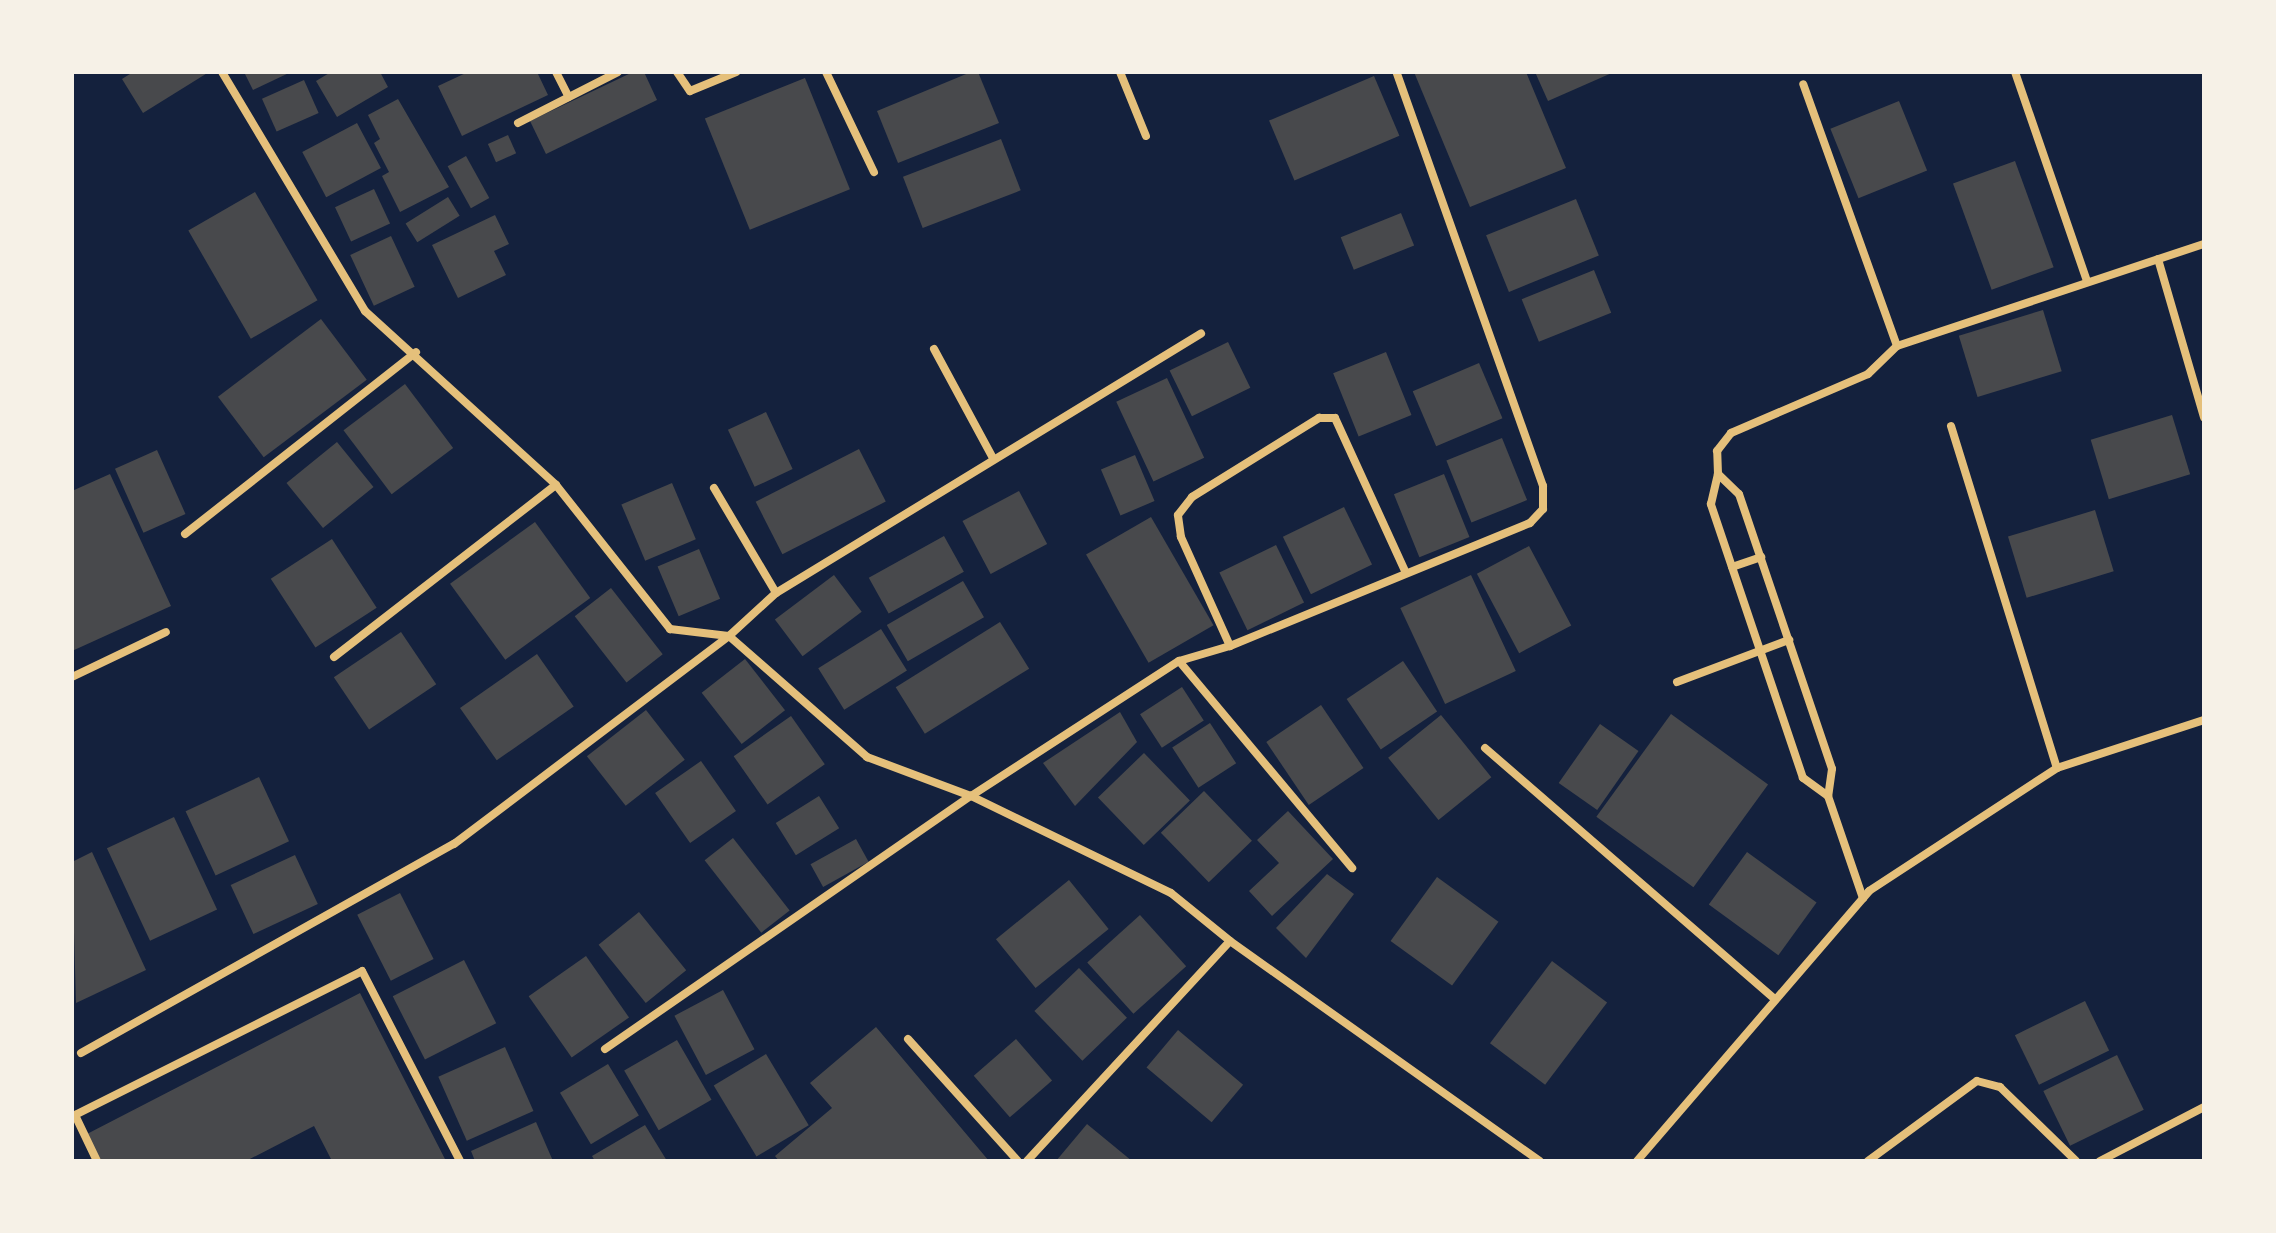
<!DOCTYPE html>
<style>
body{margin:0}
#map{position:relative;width:2276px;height:1233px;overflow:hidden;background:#14213d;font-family:"Archivo Narrow",sans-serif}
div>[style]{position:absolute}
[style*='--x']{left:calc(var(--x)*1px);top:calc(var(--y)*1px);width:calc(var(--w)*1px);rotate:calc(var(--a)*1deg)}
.building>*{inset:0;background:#48494c;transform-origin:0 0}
.minor>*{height:8px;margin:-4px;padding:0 4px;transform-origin:4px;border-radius:4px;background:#e5c07b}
span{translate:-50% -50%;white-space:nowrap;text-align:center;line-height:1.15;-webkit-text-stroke:6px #f6f1e7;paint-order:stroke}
.frame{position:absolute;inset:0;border:74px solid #f6f1e7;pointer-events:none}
</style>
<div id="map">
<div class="building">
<i style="clip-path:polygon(133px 72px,209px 72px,143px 113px,122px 79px)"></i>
<i style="clip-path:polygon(244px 72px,291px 72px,253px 90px)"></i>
<i style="clip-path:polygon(331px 72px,380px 72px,388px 87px,337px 117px,316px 81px)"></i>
<i style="clip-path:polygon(468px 72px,537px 72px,548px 95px,462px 136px,438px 86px)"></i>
<i style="clip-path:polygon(633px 72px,644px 72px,657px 100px,546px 154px,530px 121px)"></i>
<i style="clip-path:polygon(971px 72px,978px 72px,999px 123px,898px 163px,877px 111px)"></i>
<i style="clip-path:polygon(1414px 72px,1526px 72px,1566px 168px,1470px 207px)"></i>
<i style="clip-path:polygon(1535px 72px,1614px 72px,1548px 101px)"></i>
<i style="left:1374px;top:76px;width:65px;height:114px;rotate:67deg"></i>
<i style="left:805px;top:78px;width:120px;height:108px;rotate:68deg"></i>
<i style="left:304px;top:80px;width:36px;height:46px;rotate:66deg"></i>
<i style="clip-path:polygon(398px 99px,449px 187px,400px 212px,382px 176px,389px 172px,374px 143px,380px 139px,368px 115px)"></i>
<i style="left:1899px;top:101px;width:75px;height:74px;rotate:68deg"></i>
<i style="left:357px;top:123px;width:51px;height:62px;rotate:62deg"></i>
<i style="left:508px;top:135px;width:20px;height:22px;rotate:66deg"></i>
<i style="left:1001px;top:139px;width:55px;height:105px;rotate:69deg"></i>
<i style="left:466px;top:156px;width:48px;height:21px;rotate:61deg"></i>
<i style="left:2015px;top:161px;width:113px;height:66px;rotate:70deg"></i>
<i style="left:374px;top:189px;width:38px;height:43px;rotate:65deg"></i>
<i style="left:255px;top:192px;width:125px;height:77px;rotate:60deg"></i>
<i style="left:448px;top:197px;width:22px;height:50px;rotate:58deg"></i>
<i style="left:1576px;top:199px;width:61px;height:97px;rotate:68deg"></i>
<i style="left:1401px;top:213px;width:35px;height:65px;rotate:68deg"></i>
<i style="clip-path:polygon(495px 215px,509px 244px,494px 251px,506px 275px,458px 298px,432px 245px)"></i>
<i style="left:391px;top:236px;width:56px;height:45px;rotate:65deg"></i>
<i style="left:1594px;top:270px;width:46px;height:78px;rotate:68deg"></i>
<i style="left:2043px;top:310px;width:64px;height:88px;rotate:73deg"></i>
<i style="left:321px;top:319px;width:76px;height:129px;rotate:53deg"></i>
<i style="left:1228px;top:342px;width:51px;height:65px;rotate:64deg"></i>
<i style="left:1386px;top:352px;width:68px;height:57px;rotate:68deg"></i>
<i style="left:1479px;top:363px;width:60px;height:72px;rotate:67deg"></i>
<i style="left:1167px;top:378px;width:88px;height:56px;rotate:65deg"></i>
<i style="left:405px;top:384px;width:80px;height:77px;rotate:53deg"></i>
<i style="left:766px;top:412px;width:63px;height:42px;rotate:65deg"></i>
<i style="left:2172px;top:415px;width:62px;height:85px;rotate:73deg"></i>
<i style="left:1502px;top:438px;width:67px;height:60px;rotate:68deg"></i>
<i style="left:337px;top:442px;width:58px;height:65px;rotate:51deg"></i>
<i style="left:859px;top:449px;width:59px;height:116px;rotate:63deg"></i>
<i style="left:157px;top:450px;width:70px;height:46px;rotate:66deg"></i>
<i style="left:1135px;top:455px;width:50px;height:37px;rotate:67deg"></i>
<i style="clip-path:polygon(110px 474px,171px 606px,72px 651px,72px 491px)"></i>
<i style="left:1444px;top:474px;width:68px;height:54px;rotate:68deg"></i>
<i style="left:672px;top:483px;width:61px;height:55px;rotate:67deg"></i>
<i style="left:1019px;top:491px;width:60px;height:64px;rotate:62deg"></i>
<i style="left:1344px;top:507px;width:64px;height:68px;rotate:64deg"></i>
<i style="left:2095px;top:510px;width:64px;height:91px;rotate:73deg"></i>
<i style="left:1151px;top:517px;width:125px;height:75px;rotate:60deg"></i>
<i style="left:535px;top:522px;width:94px;height:105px;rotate:54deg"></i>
<i style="left:944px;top:536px;width:41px;height:86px;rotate:61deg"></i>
<i style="left:332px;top:539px;width:82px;height:73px;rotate:57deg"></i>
<i style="left:1276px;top:545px;width:64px;height:63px;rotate:64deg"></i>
<i style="left:1529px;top:546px;width:90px;height:59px;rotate:62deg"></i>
<i style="left:699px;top:549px;width:54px;height:45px;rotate:67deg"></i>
<i style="left:834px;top:575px;width:46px;height:74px;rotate:53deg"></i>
<i style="left:1471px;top:575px;width:106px;height:78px;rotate:65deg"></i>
<i style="left:963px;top:581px;width:42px;height:88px;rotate:60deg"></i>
<i style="left:611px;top:588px;width:84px;height:46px;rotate:52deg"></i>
<i style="left:1000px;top:622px;width:55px;height:123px;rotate:58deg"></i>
<i style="left:881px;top:629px;width:49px;height:74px;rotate:58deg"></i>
<i style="left:401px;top:632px;width:63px;height:81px;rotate:56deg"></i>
<i style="left:537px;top:654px;width:64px;height:94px;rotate:55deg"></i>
<i style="left:745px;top:659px;width:65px;height:55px;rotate:52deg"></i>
<i style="left:1403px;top:661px;width:61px;height:68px;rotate:56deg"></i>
<i style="left:1182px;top:687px;width:40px;height:50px;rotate:57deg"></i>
<i style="left:1321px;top:705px;width:76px;height:66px;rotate:56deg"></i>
<i style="left:646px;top:710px;width:63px;height:75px;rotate:52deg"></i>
<i style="clip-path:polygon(1120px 712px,1137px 742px,1075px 806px,1043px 763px)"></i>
<i style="left:1671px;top:714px;width:120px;height:127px;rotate:36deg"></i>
<i style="left:1441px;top:715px;width:80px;height:68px;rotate:51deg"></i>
<i style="left:791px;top:716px;width:59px;height:70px;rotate:55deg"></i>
<i style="left:1210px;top:723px;width:48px;height:45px;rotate:57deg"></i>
<i style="left:1600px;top:724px;width:47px;height:72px;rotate:35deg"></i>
<i style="left:1144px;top:753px;width:66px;height:64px;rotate:46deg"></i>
<i style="left:701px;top:761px;width:61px;height:56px;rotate:55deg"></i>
<i style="left:259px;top:777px;width:71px;height:81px;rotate:65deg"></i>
<i style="left:1204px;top:791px;width:69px;height:60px;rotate:46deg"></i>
<i style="left:819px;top:796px;width:38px;height:51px;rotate:58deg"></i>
<i style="clip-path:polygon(1288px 811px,1333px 859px,1272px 916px,1249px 891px,1279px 863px,1257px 840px)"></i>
<i style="left:174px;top:817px;width:102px;height:74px;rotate:65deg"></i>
<i style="left:733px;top:838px;width:92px;height:36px;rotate:52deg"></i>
<i style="left:856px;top:839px;width:26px;height:52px;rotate:61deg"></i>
<i style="clip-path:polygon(92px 852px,146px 970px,76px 1003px,72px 862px)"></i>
<i style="left:1747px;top:852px;width:86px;height:65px;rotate:36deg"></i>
<i style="left:295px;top:855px;width:54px;height:71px;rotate:65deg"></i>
<i style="clip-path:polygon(1327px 874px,1354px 894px,1306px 958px,1276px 928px)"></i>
<i style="left:1437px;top:877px;width:76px;height:79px;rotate:36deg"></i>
<i style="left:1069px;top:880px;width:63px;height:94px;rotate:51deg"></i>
<i style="left:400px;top:893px;width:74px;height:48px;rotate:63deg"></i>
<i style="left:639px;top:912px;width:75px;height:52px;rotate:51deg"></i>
<i style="left:1140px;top:915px;width:69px;height:71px;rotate:48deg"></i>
<i style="left:586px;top:956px;width:75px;height:70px;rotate:55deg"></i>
<i style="left:464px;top:960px;width:71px;height:80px;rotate:63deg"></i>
<i style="left:1552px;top:961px;width:69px;height:103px;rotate:37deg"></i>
<i style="left:1079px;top:968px;width:69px;height:62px;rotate:46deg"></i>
<i style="left:723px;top:990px;width:67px;height:55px;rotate:62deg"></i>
<i style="clip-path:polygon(360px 993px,446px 1161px,332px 1161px,314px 1126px,246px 1161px,98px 1161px,85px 1135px)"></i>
<i style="left:2085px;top:1001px;width:55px;height:78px;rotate:64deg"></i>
<i style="clip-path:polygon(876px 1027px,989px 1161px,779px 1161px,775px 1156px,832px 1108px,810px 1083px)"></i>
<i style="left:1178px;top:1030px;width:85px;height:49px;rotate:40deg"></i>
<i style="left:1016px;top:1039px;width:55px;height:56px;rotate:49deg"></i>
<i style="left:677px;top:1040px;width:69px;height:61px;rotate:60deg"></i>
<i style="left:505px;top:1047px;width:70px;height:73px;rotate:66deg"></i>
<i style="left:766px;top:1054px;width:83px;height:61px;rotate:59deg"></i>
<i style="left:2117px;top:1055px;width:61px;height:82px;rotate:64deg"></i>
<i style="left:608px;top:1064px;width:60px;height:56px;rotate:59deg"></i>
<i style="clip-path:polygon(536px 1122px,553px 1161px,475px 1161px,471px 1151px)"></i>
<i style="clip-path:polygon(1087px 1124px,1132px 1161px,1056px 1161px)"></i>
<i style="clip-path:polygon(645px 1125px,667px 1161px,595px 1161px,592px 1156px)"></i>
</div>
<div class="minor">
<i style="--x:222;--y:72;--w:279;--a:59.1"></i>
<i style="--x:365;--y:311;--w:258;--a:42.3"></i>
<i style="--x:556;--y:485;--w:184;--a:51.6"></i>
<i style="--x:670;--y:629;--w:59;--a:6.8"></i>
<i style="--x:729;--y:636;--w:184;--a:41.2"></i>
<i style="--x:867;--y:757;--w:111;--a:20.6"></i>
<i style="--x:971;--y:796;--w:222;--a:25.9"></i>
<i style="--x:1171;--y:893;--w:76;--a:39.1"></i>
<i style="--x:1230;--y:941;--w:380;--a:35.4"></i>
<i style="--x:556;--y:72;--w:28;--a:63"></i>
<i style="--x:677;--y:72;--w:23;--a:56"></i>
<i style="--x:690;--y:91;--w:50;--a:-22.4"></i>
<i style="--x:826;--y:72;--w:111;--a:64.4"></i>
<i style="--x:1120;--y:72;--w:69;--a:67.9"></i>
<i style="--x:2015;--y:72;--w:221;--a:71"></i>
<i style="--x:518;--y:123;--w:112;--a:-27"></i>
<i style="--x:2158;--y:259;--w:165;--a:73.8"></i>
<i style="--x:1897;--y:346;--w:324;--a:-18.4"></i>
<i style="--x:934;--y:349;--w:124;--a:61.6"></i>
<i style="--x:1951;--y:426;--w:358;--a:72.8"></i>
<i style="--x:1718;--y:474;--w:29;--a:44"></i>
<i style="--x:1739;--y:494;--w:290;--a:71.3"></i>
<i style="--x:1832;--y:769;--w:27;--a:98"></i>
<i style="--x:1828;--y:796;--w:31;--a:-144"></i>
<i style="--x:1803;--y:778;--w:289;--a:-108.6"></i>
<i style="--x:1711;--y:504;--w:31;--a:-77"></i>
<i style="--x:1718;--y:474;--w:23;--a:-92"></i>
<i style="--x:1717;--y:451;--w:23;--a:-52"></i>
<i style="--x:1731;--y:433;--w:149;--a:-23.3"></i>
<i style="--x:1868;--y:374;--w:40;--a:-44"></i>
<i style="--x:1897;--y:346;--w:278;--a:-109.7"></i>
<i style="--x:714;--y:488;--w:122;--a:59.4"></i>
<i style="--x:185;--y:534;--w:294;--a:-38.2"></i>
<i style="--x:1732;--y:567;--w:31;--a:-19"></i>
<i style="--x:1230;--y:646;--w:120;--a:-114.2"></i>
<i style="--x:1181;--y:537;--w:22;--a:-98"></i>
<i style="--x:1178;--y:515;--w:23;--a:-52"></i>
<i style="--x:1192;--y:497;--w:150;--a:-31.9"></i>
<i style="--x:1319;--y:418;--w:16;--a:0"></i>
<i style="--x:1335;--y:418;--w:170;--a:65.4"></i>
<i style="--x:334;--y:657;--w:281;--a:-37.8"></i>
<i style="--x:1179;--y:661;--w:270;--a:50.1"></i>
<i style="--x:72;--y:677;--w:104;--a:-25.6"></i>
<i style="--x:1677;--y:682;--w:120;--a:-20.6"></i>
<i style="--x:1485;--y:748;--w:384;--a:40.9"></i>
<i style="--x:1828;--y:796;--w:108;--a:71.1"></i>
<i style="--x:908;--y:1039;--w:164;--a:48"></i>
<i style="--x:605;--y:1049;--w:445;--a:-34.7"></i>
<i style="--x:971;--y:796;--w:248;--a:-33"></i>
<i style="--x:1179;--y:661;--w:53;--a:-16.4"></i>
<i style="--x:1230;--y:646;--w:324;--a:-22.3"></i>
<i style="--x:1530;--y:523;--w:19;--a:-47"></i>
<i style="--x:1543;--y:509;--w:23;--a:-90"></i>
<i style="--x:1543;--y:486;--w:439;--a:-109.5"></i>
<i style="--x:81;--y:1053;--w:428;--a:-29.3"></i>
<i style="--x:454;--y:844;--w:345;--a:-37.1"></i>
<i style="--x:729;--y:636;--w:64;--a:-42.5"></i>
<i style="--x:776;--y:593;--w:498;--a:-31.4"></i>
<i style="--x:97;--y:1161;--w:51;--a:-115.6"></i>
<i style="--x:75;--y:1115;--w:321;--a:-26.6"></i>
<i style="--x:362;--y:971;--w:214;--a:62.7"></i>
<i style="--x:1027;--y:1161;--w:299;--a:-47.3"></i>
<i style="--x:1637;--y:1161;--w:356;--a:-49.3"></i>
<i style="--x:1869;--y:891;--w:225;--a:-33.2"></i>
<i style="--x:2057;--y:768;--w:155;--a:-18.1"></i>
<i style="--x:1868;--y:1161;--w:135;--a:-36.3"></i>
<i style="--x:1977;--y:1081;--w:24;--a:15"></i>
<i style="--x:2000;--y:1087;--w:106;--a:44.2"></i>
<i style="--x:2100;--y:1161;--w:117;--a:-27.4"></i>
</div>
<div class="frame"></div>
</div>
